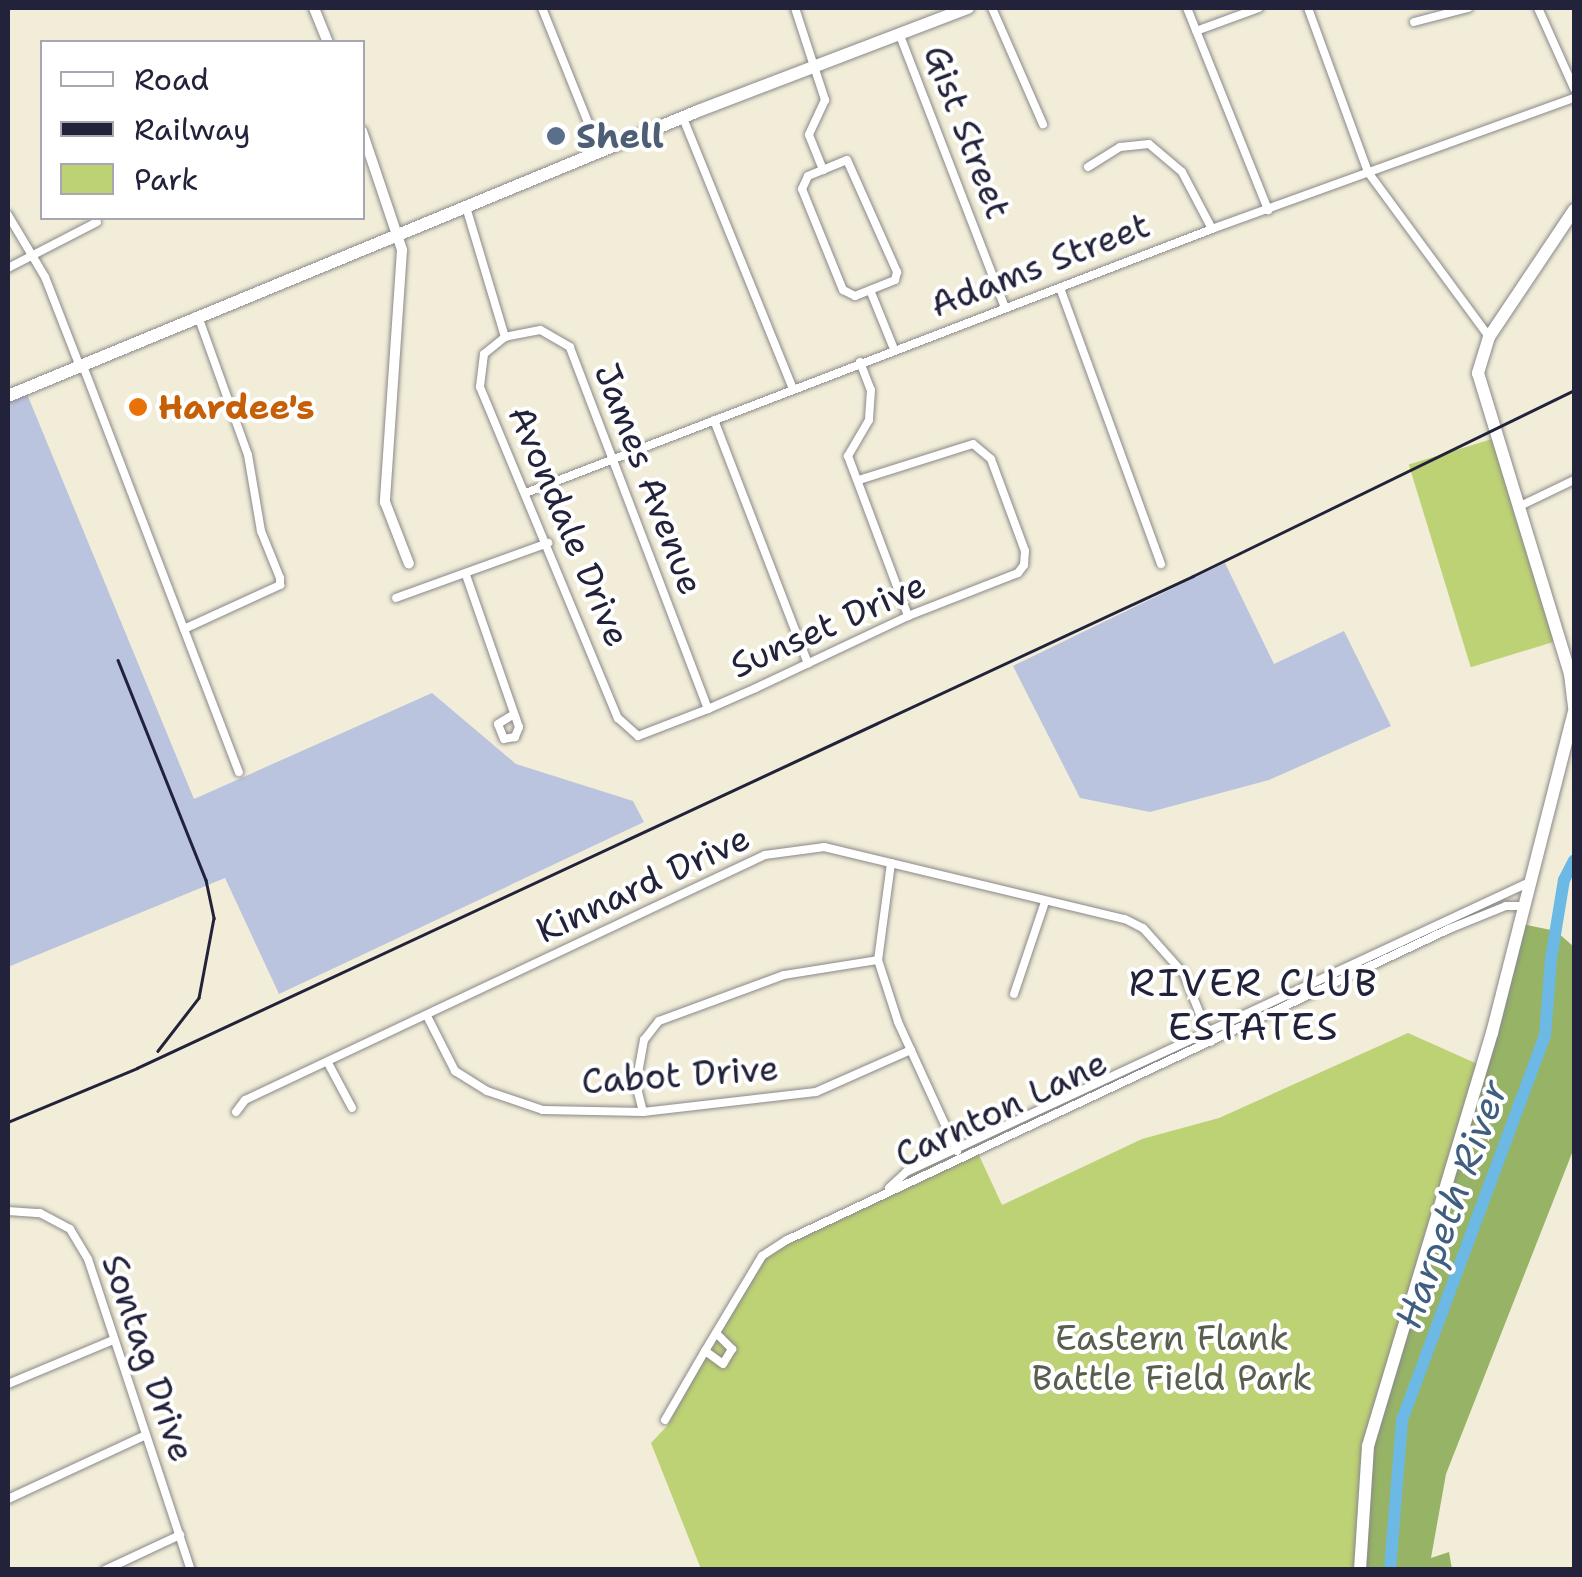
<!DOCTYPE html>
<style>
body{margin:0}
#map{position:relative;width:1582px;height:1577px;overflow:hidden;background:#f1edd8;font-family:"Shantell Sans",sans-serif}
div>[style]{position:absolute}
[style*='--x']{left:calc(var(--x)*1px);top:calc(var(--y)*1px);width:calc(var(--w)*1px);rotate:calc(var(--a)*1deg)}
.industrial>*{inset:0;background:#bac4de}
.green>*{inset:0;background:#bdd175;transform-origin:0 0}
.forest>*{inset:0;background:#96b366}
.river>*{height:12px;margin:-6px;padding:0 6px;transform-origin:6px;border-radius:6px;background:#6db9e6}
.roads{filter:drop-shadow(0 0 2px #8a888a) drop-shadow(0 0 2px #8a888a)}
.minor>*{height:8px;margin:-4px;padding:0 4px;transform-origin:4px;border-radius:4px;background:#fff}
.tertiary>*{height:10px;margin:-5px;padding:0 5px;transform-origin:5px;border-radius:5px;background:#fff}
.primary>*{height:12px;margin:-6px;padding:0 6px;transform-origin:6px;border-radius:6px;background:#fff}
.rail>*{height:2.5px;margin:-1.25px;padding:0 1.25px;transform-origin:1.25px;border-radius:1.25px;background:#22223b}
.dots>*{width:28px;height:28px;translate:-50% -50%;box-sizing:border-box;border:5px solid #fff;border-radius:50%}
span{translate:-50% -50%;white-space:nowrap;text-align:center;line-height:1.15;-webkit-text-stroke:8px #fff;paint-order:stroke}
.street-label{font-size:35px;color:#22223b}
.service-label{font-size:35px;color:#4e5e75;font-weight:700}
.left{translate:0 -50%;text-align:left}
.food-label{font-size:35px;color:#c56008;font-weight:700}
.park-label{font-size:35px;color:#585f4f}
.neighbourhood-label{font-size:38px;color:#22223b;letter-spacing:2.5px}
.water-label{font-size:38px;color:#405e7f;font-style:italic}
.frame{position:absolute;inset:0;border:10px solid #22223b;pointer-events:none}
.legend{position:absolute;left:40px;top:40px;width:325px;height:180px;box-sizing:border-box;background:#fff;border:2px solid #a7a7b1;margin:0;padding:12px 18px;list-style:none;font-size:30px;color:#22223b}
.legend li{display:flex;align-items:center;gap:20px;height:50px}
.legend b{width:50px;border:2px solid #a7a7b1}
</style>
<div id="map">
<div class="industrial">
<i style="clip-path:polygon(27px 394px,194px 799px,432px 693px,516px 764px,633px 801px,644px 822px,279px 994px,225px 878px,8px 967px,8px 402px)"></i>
<i style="clip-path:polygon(1225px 563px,1274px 664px,1344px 631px,1391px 726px,1269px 780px,1150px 812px,1080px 798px,1013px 666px)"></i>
</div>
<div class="green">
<i style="left:1492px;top:439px;width:212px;height:87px;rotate:73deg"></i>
<i style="clip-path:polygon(1408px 1033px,1482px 1066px,1361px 1569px,701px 1569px,651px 1443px,667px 1426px,762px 1256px,977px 1151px,1002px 1205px,1142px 1139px,1219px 1118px)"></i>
</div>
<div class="forest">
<i style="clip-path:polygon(1522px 924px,1556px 931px,1574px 947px,1574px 1148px,1446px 1474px,1431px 1558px,1449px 1552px,1452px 1569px,1360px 1570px,1362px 1481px)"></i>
</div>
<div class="river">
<i style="--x:1390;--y:1570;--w:150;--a:-85.4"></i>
<i style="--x:1402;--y:1420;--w:410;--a:-69.6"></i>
<i style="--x:1545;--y:1036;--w:77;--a:-85.5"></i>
<i style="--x:1551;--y:959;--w:80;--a:-80.7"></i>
<i style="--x:1564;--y:880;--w:22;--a:-63"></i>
</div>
<div class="roads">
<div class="minor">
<i style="--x:542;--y:8;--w:155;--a:68.1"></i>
<i style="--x:795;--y:8;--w:97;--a:71.9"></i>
<i style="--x:825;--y:100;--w:38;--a:115"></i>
<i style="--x:809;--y:135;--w:38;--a:68"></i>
<i style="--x:992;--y:8;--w:127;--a:66.3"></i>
<i style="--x:1187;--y:8;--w:218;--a:68.1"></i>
<i style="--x:1308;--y:8;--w:175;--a:69.9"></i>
<i style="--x:1368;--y:172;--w:205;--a:53.7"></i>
<i style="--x:1538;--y:8;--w:88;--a:65.8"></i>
<i style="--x:1414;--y:22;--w:56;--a:-14.5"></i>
<i style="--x:1196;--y:31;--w:67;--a:-20.1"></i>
<i style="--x:899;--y:33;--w:294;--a:68.9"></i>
<i style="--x:683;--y:118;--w:290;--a:67.9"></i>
<i style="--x:847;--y:160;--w:123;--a:65.9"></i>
<i style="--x:897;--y:272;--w:8;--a:104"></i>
<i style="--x:895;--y:280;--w:43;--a:158.2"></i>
<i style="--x:855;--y:296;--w:13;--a:-153"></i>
<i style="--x:843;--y:290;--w:109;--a:-112.1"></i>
<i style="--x:802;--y:189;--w:14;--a:-65"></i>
<i style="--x:808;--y:176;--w:42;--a:-22.3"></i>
<i style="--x:1088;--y:167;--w:38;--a:-32"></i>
<i style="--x:1120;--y:147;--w:29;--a:-6"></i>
<i style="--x:1149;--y:144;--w:43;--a:40.3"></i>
<i style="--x:1182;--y:172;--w:64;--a:62.2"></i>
<i style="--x:466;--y:207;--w:136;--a:73.3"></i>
<i style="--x:8;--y:215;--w:72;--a:59.2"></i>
<i style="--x:45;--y:277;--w:97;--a:68.7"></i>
<i style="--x:8;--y:268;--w:100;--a:-27.3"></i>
<i style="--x:1060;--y:288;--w:294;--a:69.9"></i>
<i style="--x:870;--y:290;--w:64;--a:67.9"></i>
<i style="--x:860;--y:362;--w:30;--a:69"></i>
<i style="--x:871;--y:390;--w:30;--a:94"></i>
<i style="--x:869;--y:420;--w:42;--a:120.3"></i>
<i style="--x:848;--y:456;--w:171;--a:69.4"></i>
<i style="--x:83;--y:366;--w:435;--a:69"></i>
<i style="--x:714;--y:420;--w:261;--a:68.9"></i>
<i style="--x:528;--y:492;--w:733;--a:-21.03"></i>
<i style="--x:1212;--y:229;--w:385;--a:-19.9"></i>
<i style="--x:1520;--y:506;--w:60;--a:-25.7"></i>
<i style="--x:466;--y:575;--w:161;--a:70.8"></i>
<i style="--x:519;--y:727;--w:11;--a:112"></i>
<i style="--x:515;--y:737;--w:11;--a:170"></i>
<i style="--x:504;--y:739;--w:16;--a:-112"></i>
<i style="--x:498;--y:724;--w:15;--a:-32"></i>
<i style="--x:396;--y:598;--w:162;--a:-19.9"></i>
<i style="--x:184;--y:629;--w:106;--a:-24.6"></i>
<i style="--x:280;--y:585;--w:7;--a:-90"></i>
<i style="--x:280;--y:578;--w:51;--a:-112"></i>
<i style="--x:261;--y:531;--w:77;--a:-99.7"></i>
<i style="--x:248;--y:455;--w:148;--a:-109.8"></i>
<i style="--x:708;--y:709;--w:387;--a:-110.9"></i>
<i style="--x:570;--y:347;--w:34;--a:-150"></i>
<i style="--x:540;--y:330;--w:36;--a:169"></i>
<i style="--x:505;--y:337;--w:27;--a:141"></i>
<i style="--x:484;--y:354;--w:33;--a:97"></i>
<i style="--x:480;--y:387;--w:359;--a:67.4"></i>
<i style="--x:618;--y:718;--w:27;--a:42"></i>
<i style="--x:638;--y:736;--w:75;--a:-21.1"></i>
<i style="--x:708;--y:709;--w:52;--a:-23.6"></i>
<i style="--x:756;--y:688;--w:168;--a:-25.3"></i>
<i style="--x:908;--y:616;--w:118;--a:-21.4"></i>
<i style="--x:1018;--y:573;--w:10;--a:-53"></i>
<i style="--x:1024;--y:565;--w:14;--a:-86"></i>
<i style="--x:1025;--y:551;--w:98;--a:-110.3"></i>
<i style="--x:991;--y:459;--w:23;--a:-140"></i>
<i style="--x:973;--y:444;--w:120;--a:162.5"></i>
<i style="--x:891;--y:863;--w:98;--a:97.6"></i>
<i style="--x:878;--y:960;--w:65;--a:72.1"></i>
<i style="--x:898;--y:1022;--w:142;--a:65.4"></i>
<i style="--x:1014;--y:994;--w:97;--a:-71.4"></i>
<i style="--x:427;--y:1016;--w:62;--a:63"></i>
<i style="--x:455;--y:1071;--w:38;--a:32"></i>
<i style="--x:487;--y:1091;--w:59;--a:18.7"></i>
<i style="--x:543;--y:1110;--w:100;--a:1.1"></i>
<i style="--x:643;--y:1112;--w:174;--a:-6.6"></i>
<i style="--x:816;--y:1092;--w:104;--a:-23.9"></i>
<i style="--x:328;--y:1063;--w:51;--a:61.9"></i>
<i style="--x:236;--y:1112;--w:15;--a:-53"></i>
<i style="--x:245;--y:1100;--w:575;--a:-25.23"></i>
<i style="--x:765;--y:855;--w:60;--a:-7.7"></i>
<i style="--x:824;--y:847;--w:309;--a:13.5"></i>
<i style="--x:1125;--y:919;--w:20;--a:27"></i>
<i style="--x:1143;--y:928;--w:62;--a:48.3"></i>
<i style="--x:1184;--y:974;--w:73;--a:68.3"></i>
<i style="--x:643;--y:1112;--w:29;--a:-104"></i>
<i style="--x:636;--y:1084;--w:45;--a:-79.7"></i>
<i style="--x:644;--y:1040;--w:24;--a:-52"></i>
<i style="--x:659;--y:1021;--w:133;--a:-20.2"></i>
<i style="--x:784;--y:975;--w:95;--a:-9.1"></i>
<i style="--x:889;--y:1188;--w:23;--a:-43"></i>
<i style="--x:906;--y:1172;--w:688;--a:-24.93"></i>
<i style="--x:8;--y:1211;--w:32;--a:4"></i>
<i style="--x:40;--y:1213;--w:34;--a:28"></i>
<i style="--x:70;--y:1229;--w:35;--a:59"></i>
<i style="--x:88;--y:1259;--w:328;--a:71.7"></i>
<i style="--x:716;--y:1333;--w:23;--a:45"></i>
<i style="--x:732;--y:1349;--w:17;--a:121"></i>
<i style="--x:723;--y:1364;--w:22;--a:-144"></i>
<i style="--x:705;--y:1351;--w:111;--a:-59"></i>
<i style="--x:762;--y:1256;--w:30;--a:-33"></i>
<i style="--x:787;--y:1240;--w:731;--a:-25.16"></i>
<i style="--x:1449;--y:929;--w:61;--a:-22"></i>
<i style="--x:1506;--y:906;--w:20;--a:0"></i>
<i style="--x:8;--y:1384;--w:114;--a:-22.7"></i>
<i style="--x:665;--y:1420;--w:80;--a:-59.9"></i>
<i style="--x:8;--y:1499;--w:152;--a:-24.9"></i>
<i style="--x:105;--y:1570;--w:83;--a:-25"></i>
</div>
<div class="tertiary">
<i style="--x:314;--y:8;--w:37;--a:68"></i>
<i style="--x:362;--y:131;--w:126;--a:71.4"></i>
<i style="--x:402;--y:250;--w:253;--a:93.9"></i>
<i style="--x:385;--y:502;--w:66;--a:68.8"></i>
</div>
<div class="primary">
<i style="--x:1574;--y:210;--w:153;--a:123.8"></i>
<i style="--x:1489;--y:337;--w:38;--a:107"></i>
<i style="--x:1478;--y:373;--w:315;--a:73"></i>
<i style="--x:1570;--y:674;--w:35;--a:83"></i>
<i style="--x:8;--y:396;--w:747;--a:-22.44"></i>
<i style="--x:698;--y:111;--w:289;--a:-20.9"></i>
<i style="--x:1360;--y:1570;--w:124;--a:-86.3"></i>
<i style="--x:1368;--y:1446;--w:431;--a:-73.3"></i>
<i style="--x:1492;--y:1033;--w:331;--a:-75.7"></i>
</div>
</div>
<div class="rail">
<i style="--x:118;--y:660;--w:237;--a:68.2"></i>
<i style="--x:206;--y:880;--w:39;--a:78"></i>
<i style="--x:214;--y:918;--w:81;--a:100.6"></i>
<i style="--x:199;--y:998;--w:67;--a:127.7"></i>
<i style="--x:8;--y:1122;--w:140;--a:-22.7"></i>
<i style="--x:137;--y:1068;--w:1165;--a:-24.98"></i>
<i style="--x:1193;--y:576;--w:424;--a:-26"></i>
</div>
<div class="dots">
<i style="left:556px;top:136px;background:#5c6f8a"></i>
<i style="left:138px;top:407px;background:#e8710a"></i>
</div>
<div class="street-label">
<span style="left:967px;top:132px;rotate:69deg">Gist Street</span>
<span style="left:1040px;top:265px;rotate:-21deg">Adams Street</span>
<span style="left:649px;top:479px;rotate:69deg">James Avenue</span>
<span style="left:569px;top:526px;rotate:67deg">Avondale Drive</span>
<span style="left:828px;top:625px;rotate:-24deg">Sunset Drive</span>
<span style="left:643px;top:884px;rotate:-25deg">Kinnard Drive</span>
<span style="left:680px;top:1075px;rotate:-4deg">Cabot Drive</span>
<span style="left:1001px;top:1109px;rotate:-25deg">Carnton Lane</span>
<span style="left:148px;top:1358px;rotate:71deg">Sontag Drive</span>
</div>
<div class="service-label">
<span class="left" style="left:576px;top:136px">Shell</span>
</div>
<div class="food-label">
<span class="left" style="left:158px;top:407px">Hardee's</span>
</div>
<div class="park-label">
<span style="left:1172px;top:1358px">Eastern Flank<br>Battle Field Park</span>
</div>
<div class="neighbourhood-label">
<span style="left:1254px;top:1005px">RIVER CLUB<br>ESTATES</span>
</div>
<div class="water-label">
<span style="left:1451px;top:1204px;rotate:-70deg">Harpeth River</span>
</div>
<div class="frame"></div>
<ul class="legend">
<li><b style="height:12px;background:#fff"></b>Road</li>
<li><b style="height:12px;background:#22223b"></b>Railway</li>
<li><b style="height:28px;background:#bdd175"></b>Park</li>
</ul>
</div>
